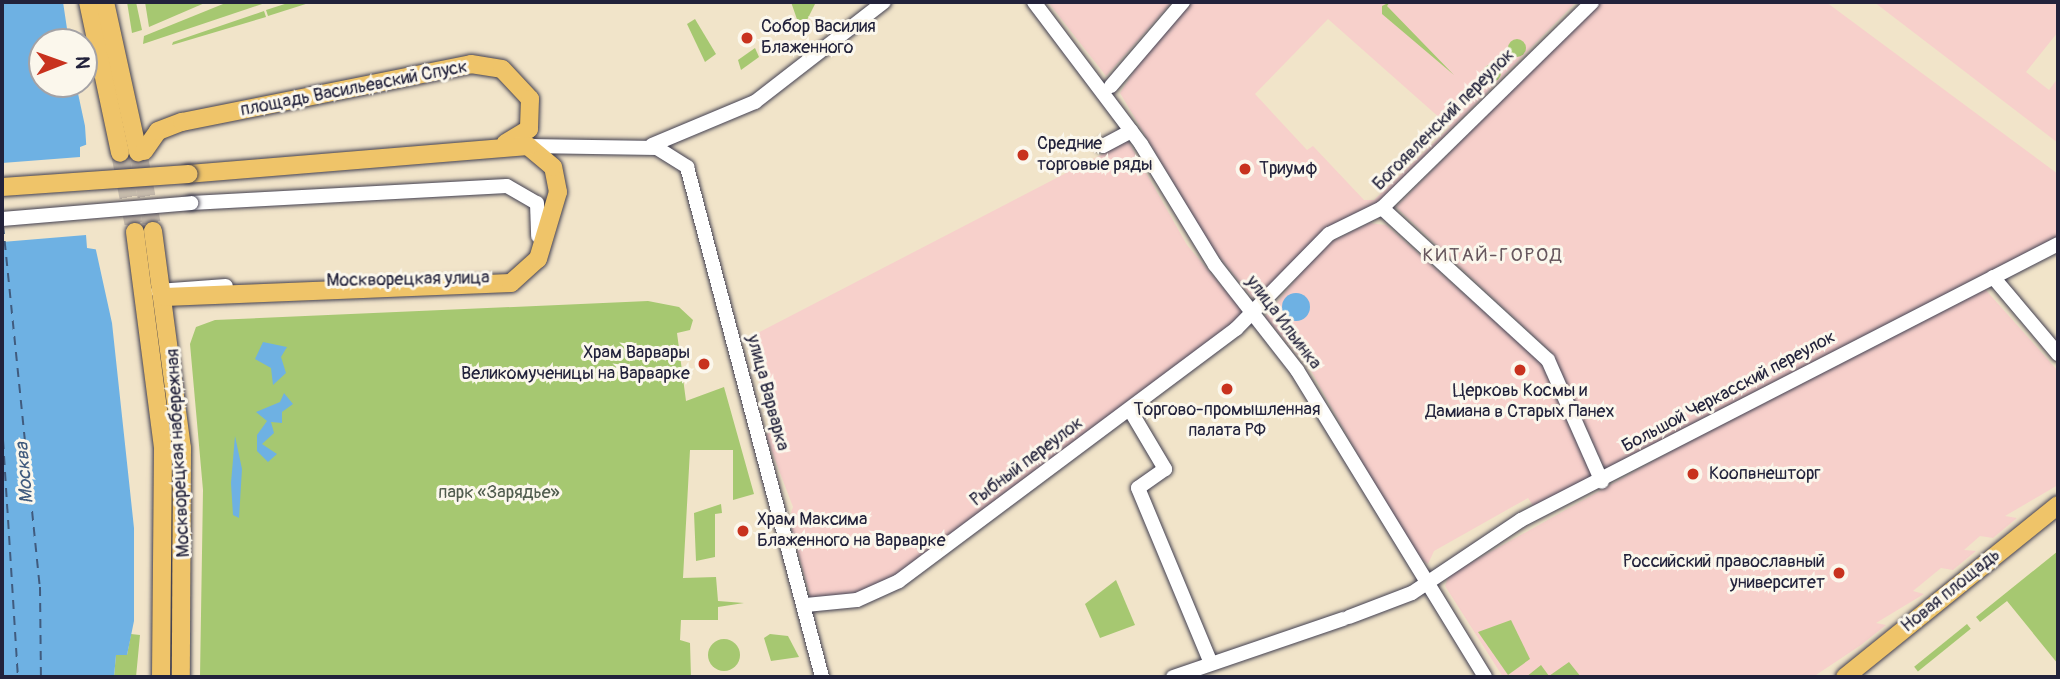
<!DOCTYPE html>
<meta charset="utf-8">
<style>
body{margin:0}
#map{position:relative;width:2060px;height:679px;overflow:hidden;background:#f1e4c9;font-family:Pangolin,sans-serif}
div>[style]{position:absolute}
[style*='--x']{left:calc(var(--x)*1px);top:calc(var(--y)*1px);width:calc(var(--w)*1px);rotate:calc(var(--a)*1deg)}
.built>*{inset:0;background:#f7d0cb}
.green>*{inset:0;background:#a6c871;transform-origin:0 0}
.round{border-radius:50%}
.water>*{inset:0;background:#6eb1e3}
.pier>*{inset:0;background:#f1e4c9}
.ferry>*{height:2px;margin-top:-1px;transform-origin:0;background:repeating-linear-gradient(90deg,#405b7e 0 9px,transparent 0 16px)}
.major-tunnel>*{height:18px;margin-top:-9px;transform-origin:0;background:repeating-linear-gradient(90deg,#c8bdad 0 18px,transparent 0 27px)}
.roads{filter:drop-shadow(0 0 2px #413f50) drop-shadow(0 0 2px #413f50)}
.minor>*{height:14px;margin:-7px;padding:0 7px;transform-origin:7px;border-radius:7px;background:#fff}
.major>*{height:18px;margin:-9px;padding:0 9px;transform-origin:9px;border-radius:9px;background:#efc469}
.bridges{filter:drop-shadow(0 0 2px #413f50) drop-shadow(0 0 2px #413f50)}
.minor-bridge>*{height:14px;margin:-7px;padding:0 7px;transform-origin:7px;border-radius:7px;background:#fff}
.major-bridge>*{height:18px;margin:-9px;padding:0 9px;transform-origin:9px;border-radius:9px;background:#efc469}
.dots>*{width:19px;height:19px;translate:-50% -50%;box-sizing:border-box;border:4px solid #fbf7ec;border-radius:50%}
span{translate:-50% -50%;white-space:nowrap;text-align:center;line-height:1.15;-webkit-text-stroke:6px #fbf7ec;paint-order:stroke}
.poi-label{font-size:18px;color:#22223b}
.left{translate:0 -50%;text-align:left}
.right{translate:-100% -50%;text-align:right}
.street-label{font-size:18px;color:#22223b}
.park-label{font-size:18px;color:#505c4e}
.neighbourhood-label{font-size:19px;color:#66565d;letter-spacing:2px}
.water-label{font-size:19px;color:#405b7e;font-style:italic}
.frame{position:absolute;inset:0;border:4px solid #22223b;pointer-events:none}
.north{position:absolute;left:28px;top:28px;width:70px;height:70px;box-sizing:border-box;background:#fbf7ec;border:2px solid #a4a2a5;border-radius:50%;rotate:89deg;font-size:19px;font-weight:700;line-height:28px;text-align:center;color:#22223b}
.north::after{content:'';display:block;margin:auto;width:24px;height:32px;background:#c8321e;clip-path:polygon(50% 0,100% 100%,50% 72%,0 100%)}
</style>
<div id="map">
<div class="built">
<i style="clip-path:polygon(1048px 2px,1172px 2px,1106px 76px)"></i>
<i style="clip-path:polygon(evenodd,1193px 2px,1576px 2px,1383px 198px,1253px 298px,1213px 249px,1120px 93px,1149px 48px,1193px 2px,1328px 19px,1450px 127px,1374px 200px,1364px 200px,1313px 146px,1307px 150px,1255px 94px,1328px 19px)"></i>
<i style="clip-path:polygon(1599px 2px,1826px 2px,2058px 174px,2058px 236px,1605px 469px,1552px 353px,1396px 207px)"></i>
<i style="clip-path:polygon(1874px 2px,2058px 2px,2058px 32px,2026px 72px,2049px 90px,2058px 78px,2058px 143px)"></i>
<i style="clip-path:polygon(1128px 141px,1187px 245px,1246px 315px,880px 589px,855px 598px,811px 599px,789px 519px,793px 507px,766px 436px,771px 429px,748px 338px)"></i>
<i style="clip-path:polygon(1369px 223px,1386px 225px,1541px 362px,1593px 478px,1534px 507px,1528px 498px,1434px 551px,1428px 564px,1413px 553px,1310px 369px,1265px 317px,1323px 246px)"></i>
<i style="clip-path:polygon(1984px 288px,2058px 371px,2058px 485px,2005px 516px,2017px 518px,1993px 538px,1980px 536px,1964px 550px,1976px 551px,1953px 570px,1941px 568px,1913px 591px,1924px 594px,1876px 623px,1886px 625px,1861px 645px,1813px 677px,1503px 677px,1445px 586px,1449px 575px,1743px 411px)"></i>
</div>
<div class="green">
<i style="clip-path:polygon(127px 2px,136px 2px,142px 30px,132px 33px)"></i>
<i style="clip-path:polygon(145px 2px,207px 2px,149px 27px)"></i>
<i style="clip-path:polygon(228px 2px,268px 2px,143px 44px,144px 36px)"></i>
<i style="clip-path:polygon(291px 2px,312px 2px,268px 16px,266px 10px)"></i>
<i style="clip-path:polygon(791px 2px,816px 2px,804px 26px,799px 25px)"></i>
<i style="clip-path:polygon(1390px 2px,1387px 6px,1454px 75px,1382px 14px,1382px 6px)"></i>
<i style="clip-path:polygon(264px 11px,266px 17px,172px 45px,173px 42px)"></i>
<i style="clip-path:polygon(695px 19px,716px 54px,705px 62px,687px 24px)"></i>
<i class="round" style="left:1508px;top:39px;width:18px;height:18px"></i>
<i style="clip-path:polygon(755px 48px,759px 57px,741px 70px,738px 60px)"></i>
<i class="round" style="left:1483px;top:64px;width:18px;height:18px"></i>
<i style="clip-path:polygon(648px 301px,679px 307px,693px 320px,690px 330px,677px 333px,686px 401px,724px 387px,754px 494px,733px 500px,733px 450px,690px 450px,683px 578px,716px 577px,718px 601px,744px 603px,718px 607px,718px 620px,681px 620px,680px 640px,690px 643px,691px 677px,200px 677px,203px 490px,190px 344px,196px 327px,215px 320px)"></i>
<i style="clip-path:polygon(721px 504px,722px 513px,715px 514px,715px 557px,696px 561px,694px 513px)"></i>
<i style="clip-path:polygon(2058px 551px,2058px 664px,2007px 601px,1980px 622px,1976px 617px)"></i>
<i style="clip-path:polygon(1116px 580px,1135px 625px,1100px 638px,1085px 604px)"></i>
<i style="clip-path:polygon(1511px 620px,1530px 659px,1508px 675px,1478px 632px)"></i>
<i style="left:1967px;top:624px;width:6px;height:68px;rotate:51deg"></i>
<i style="clip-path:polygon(131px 634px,140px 635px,136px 677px,114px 677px,116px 654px,127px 655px)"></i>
<i style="clip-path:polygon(770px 634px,788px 636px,799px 657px,771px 661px,764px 638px)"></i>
<i class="round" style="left:708px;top:639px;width:32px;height:32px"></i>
<i style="clip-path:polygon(1569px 662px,1581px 677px,1526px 677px,1541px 665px,1549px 676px)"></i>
</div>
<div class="water">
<i style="clip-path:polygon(2px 2px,63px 2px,69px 42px,42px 42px,42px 84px,76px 84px,85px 126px,92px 232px,112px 323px,134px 528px,134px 621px,127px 655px,116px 655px,114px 677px,2px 677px)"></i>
<i class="round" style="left:1282px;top:293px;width:28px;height:28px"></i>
<i style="clip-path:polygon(263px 342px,287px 347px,281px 357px,286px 373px,273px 385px,271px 368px,255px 359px)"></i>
<i style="clip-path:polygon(284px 393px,293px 404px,282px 412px,282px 423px,271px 422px,274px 433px,262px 444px,277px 454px,268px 462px,257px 451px,257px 435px,267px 421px,256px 412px,280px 402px)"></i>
<i style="clip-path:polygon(235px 436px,242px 469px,239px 518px,233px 515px,231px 483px)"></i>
</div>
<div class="pier">
<i style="clip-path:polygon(88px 144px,100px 250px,87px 248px,86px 235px,2px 242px,2px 163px,80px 157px,80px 147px)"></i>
</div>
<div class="ferry">
<i style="--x:3;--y:225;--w:364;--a:84.2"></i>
<i style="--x:40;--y:587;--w:90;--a:89.4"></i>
<i style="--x:2;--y:424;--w:254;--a:86.4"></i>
</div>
<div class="major-tunnel">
<i style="--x:138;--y:152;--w:80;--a:79.2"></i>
<i style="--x:120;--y:153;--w:80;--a:79.2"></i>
</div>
<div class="roads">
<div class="minor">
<i style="--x:1034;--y:2;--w:178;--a:53"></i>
<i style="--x:1141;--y:144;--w:142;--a:58.6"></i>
<i style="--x:1215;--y:265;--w:133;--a:52"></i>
<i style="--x:1297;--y:370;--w:360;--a:58.5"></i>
<i style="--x:1111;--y:86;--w:111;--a:-49.4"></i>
<i style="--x:652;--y:145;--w:112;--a:-22.7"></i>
<i style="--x:755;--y:102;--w:163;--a:-37.8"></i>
<i style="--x:528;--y:146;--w:129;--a:0.9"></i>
<i style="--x:657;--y:148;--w:36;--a:32"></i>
<i style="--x:687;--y:167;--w:528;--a:75.17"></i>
<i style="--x:1103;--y:146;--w:32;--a:-28"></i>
<i style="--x:191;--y:203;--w:316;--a:-3.1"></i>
<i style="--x:507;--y:186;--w:34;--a:30"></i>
<i style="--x:537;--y:203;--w:33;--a:88"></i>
<i style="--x:1382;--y:208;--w:225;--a:42.5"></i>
<i style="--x:1548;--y:360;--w:133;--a:66.1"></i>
<i style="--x:1993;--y:277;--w:101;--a:49.8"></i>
<i style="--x:158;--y:291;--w:68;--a:-4.2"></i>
<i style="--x:1130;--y:410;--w:69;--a:59.3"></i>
<i style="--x:1165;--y:469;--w:33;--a:145"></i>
<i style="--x:1138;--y:488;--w:190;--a:67.4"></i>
<i style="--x:806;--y:605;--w:51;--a:-5.6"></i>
<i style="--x:857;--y:600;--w:46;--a:-24.3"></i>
<i style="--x:899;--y:581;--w:421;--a:-36.8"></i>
<i style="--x:1236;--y:329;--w:133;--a:-45.6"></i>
<i style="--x:1329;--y:234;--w:59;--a:-26.1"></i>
<i style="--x:1382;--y:208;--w:294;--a:-44.4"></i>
<i style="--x:1349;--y:617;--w:67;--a:-20.9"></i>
<i style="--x:1412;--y:593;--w:131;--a:-33.8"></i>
<i style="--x:1521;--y:520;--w:604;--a:-27.2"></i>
<i style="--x:1173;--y:677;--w:180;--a:-18.8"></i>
</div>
<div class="major">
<i style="--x:88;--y:2;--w:154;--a:78"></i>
<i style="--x:105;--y:2;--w:154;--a:77.6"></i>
<i style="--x:144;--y:151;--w:24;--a:-55"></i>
<i style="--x:158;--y:131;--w:26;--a:-21"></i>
<i style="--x:182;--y:122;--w:295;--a:-11.3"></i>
<i style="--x:471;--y:64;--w:31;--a:9"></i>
<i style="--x:502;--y:69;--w:41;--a:47"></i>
<i style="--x:530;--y:99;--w:30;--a:92"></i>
<i style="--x:529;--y:129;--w:27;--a:149"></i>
<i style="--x:153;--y:231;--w:219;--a:82.4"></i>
<i style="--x:182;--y:448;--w:229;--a:90.3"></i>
<i style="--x:135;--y:232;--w:219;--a:82.6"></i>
<i style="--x:163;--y:449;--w:228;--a:90.5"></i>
<i style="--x:165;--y:297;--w:346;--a:-2.3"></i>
<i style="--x:511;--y:283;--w:36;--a:-42"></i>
<i style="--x:538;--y:259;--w:70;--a:-73.4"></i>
<i style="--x:558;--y:192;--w:25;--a:-101"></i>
<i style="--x:553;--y:167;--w:33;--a:-140"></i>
<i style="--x:528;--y:146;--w:340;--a:175.3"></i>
<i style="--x:1845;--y:677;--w:274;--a:-38.9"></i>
</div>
</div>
<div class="bridges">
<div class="minor-bridge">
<i style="--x:2;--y:219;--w:190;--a:-4.8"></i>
</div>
<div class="major-bridge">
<i style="--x:2;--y:187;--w:187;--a:-4"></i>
</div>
</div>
<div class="dots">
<i style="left:747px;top:38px;background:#c8321e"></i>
<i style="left:1023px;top:155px;background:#c8321e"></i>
<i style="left:1245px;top:169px;background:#c8321e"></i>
<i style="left:704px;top:364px;background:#c8321e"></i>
<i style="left:1520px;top:370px;background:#c8321e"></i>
<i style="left:1227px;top:389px;background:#c8321e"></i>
<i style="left:1693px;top:474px;background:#c8321e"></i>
<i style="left:743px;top:531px;background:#c8321e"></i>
<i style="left:1839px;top:573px;background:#c8321e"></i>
</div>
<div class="poi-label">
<span class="left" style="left:761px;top:38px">Собор Василия<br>Блаженного</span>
<span class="left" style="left:1037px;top:155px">Средние<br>торговые ряды</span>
<span class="left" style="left:1259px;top:169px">Триумф</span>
<span class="right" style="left:690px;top:364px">Храм Варвары<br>Великомученицы на Варварке</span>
<span style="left:1520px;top:402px">Церковь Космы и<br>Дамиана в Старых Панех</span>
<span style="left:1227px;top:421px">Торгово-промышленная<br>палата РФ</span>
<span class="left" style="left:1709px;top:474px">Коопвнешторг</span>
<span class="left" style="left:757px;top:531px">Храм Максима<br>Блаженного на Варварке</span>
<span class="right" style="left:1825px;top:573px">Российский православный<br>университет</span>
</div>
<div class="street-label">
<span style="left:354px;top:89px;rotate:-11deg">площадь Васильевский Спуск</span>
<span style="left:1444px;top:120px;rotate:-45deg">Богоявленский переулок</span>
<span style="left:408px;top:280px;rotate:-1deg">Москворецкая улица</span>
<span style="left:1283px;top:323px;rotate:53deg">улица Ильинка</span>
<span style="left:1729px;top:392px;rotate:-28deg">Большой Черкасский переулок</span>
<span style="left:767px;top:393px;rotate:75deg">улица Варварка</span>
<span style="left:179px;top:453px;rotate:-93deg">Москворецкая набережная</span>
<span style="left:1027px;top:462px;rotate:-37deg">Рыбный переулок</span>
<span style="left:1951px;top:591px;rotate:-39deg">Новая площадь</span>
</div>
<div class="park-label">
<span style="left:499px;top:493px">парк «Зарядье»</span>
</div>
<div class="neighbourhood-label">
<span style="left:1493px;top:256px">КИТАЙ-ГОРОД</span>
</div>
<div class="water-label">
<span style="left:25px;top:473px;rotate:-95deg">Москва</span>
</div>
<div class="frame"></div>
<div class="north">N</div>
</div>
